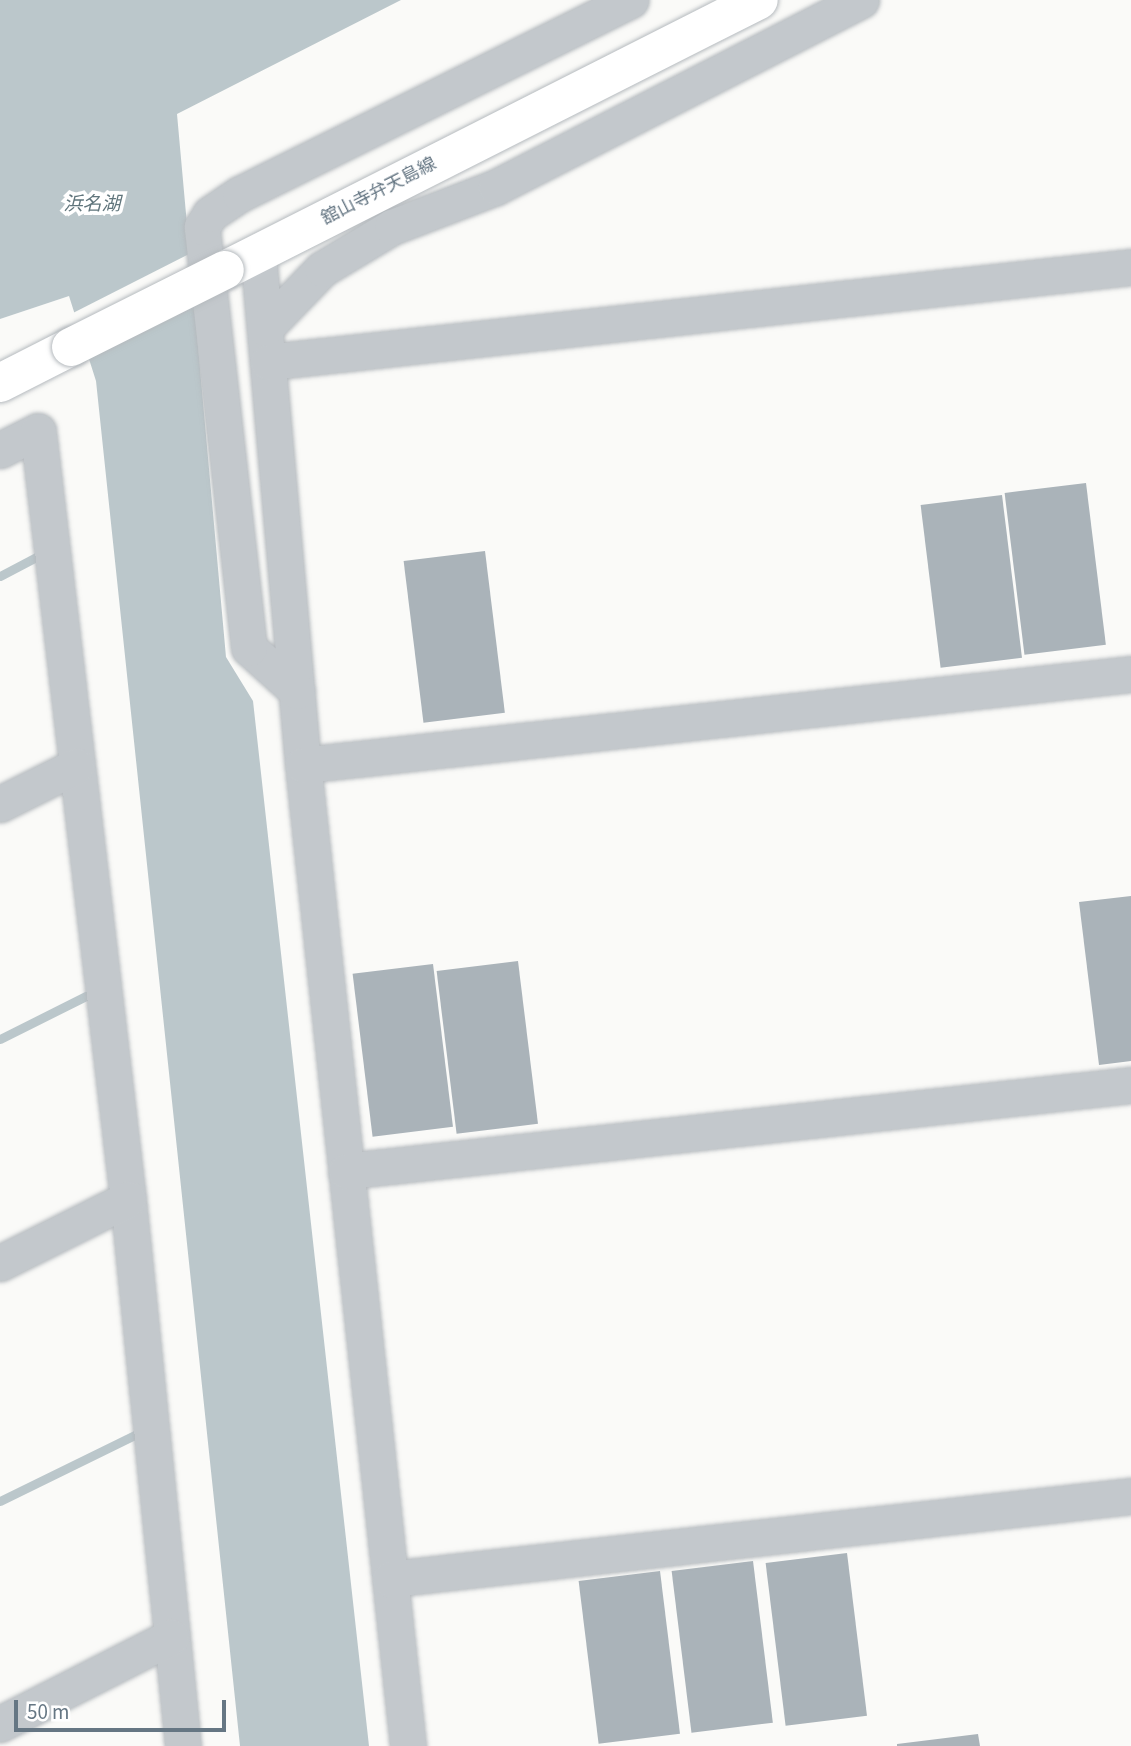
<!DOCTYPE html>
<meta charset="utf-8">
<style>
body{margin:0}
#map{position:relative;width:1131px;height:1746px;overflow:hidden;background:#fafaf8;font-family:"Source Sans 3","Noto Sans JP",sans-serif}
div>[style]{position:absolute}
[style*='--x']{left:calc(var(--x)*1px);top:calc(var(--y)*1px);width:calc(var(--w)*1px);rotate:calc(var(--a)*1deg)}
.water>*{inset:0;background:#bbc7cb}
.pier>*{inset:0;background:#fafaf8}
.stream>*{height:9px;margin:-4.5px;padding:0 4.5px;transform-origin:4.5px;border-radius:4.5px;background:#bbc7cb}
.building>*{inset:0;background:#aab3b9;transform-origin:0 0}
.roads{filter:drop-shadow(0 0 2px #b5babe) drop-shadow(0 0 2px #b5babe)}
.minor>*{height:35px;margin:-17.5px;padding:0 17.5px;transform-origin:17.5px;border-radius:17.5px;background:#c3c8cc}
.major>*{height:38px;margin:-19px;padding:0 19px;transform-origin:19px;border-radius:19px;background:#fff}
.bridges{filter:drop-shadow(0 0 2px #b5babe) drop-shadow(0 0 2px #b5babe)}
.major-bridge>*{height:38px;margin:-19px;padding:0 19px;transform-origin:19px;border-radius:19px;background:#fff}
span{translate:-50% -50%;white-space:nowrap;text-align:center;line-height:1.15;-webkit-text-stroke:7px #fff;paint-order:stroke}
.street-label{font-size:18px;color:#657683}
.water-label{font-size:19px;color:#60757c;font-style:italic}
.scale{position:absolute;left:14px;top:1700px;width:212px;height:32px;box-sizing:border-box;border:4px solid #657683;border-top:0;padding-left:9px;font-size:21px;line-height:24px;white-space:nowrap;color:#657683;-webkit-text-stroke:5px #fff;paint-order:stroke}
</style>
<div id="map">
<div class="water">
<i style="clip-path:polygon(0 0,401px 0,177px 114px,226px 657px,253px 701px,369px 1746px,240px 1746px,96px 381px,69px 296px,0 319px)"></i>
</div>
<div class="pier">
<i style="clip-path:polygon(193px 252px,193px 305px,85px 359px,71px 314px)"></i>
</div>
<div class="stream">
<i style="--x:0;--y:576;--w:50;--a:-27.6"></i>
<i style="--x:0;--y:1039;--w:103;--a:-26.6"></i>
<i style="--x:0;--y:1501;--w:159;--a:-26.1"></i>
</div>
<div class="building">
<i style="left:1086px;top:483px;width:163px;height:82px;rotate:83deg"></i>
<i style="left:1002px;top:495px;width:164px;height:82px;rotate:83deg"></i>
<i style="left:485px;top:551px;width:163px;height:82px;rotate:83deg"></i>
<i style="clip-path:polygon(1131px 896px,1131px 1061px,1099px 1065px,1079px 902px)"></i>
<i style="left:518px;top:961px;width:164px;height:82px;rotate:83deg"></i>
<i style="left:433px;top:964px;width:164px;height:81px;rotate:83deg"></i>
<i style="left:847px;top:1553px;width:164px;height:82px;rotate:83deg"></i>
<i style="left:753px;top:1561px;width:163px;height:82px;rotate:83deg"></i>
<i style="left:660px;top:1571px;width:164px;height:82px;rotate:83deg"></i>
<i style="clip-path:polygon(978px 1734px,980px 1746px,897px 1746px,897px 1744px)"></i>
</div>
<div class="roads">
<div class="minor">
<i style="--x:258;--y:253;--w:514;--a:84.98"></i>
<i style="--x:303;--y:765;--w:987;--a:83.89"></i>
<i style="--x:265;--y:328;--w:82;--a:-46"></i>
<i style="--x:322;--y:269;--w:82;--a:-31"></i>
<i style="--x:392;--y:227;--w:111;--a:-21"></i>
<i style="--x:496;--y:187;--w:410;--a:-27.1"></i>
<i style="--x:268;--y:362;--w:868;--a:-6.28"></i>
<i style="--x:0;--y:450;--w:42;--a:-26.6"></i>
<i style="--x:38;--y:431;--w:773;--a:83.32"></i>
<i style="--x:128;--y:1199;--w:550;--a:84.26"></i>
<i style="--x:297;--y:691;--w:64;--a:-138.1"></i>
<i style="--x:249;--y:648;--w:424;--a:-96.4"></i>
<i style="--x:202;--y:227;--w:15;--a:-58"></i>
<i style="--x:210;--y:214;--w:36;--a:-34"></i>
<i style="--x:240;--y:194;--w:436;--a:-26.4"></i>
<i style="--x:303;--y:765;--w:833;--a:-6.27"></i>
<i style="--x:0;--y:804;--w:85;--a:-26.6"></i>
<i style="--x:346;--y:1171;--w:790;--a:-6.25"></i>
<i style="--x:0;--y:1263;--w:143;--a:-26.6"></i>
<i style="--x:390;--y:1579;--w:746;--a:-6.39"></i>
<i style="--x:0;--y:1724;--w:192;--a:-27"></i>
</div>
<div class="major">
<i style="--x:225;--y:270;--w:598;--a:-26.82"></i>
<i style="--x:0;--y:383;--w:80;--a:-26.9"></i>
</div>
</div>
<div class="bridges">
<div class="major-bridge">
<i style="--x:71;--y:347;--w:172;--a:-26.6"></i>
</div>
</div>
<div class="street-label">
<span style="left:379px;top:192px;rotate:-27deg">舘山寺弁天島線</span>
</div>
<div class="water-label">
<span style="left:92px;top:205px">浜名湖</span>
</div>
<div class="scale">50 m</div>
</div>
